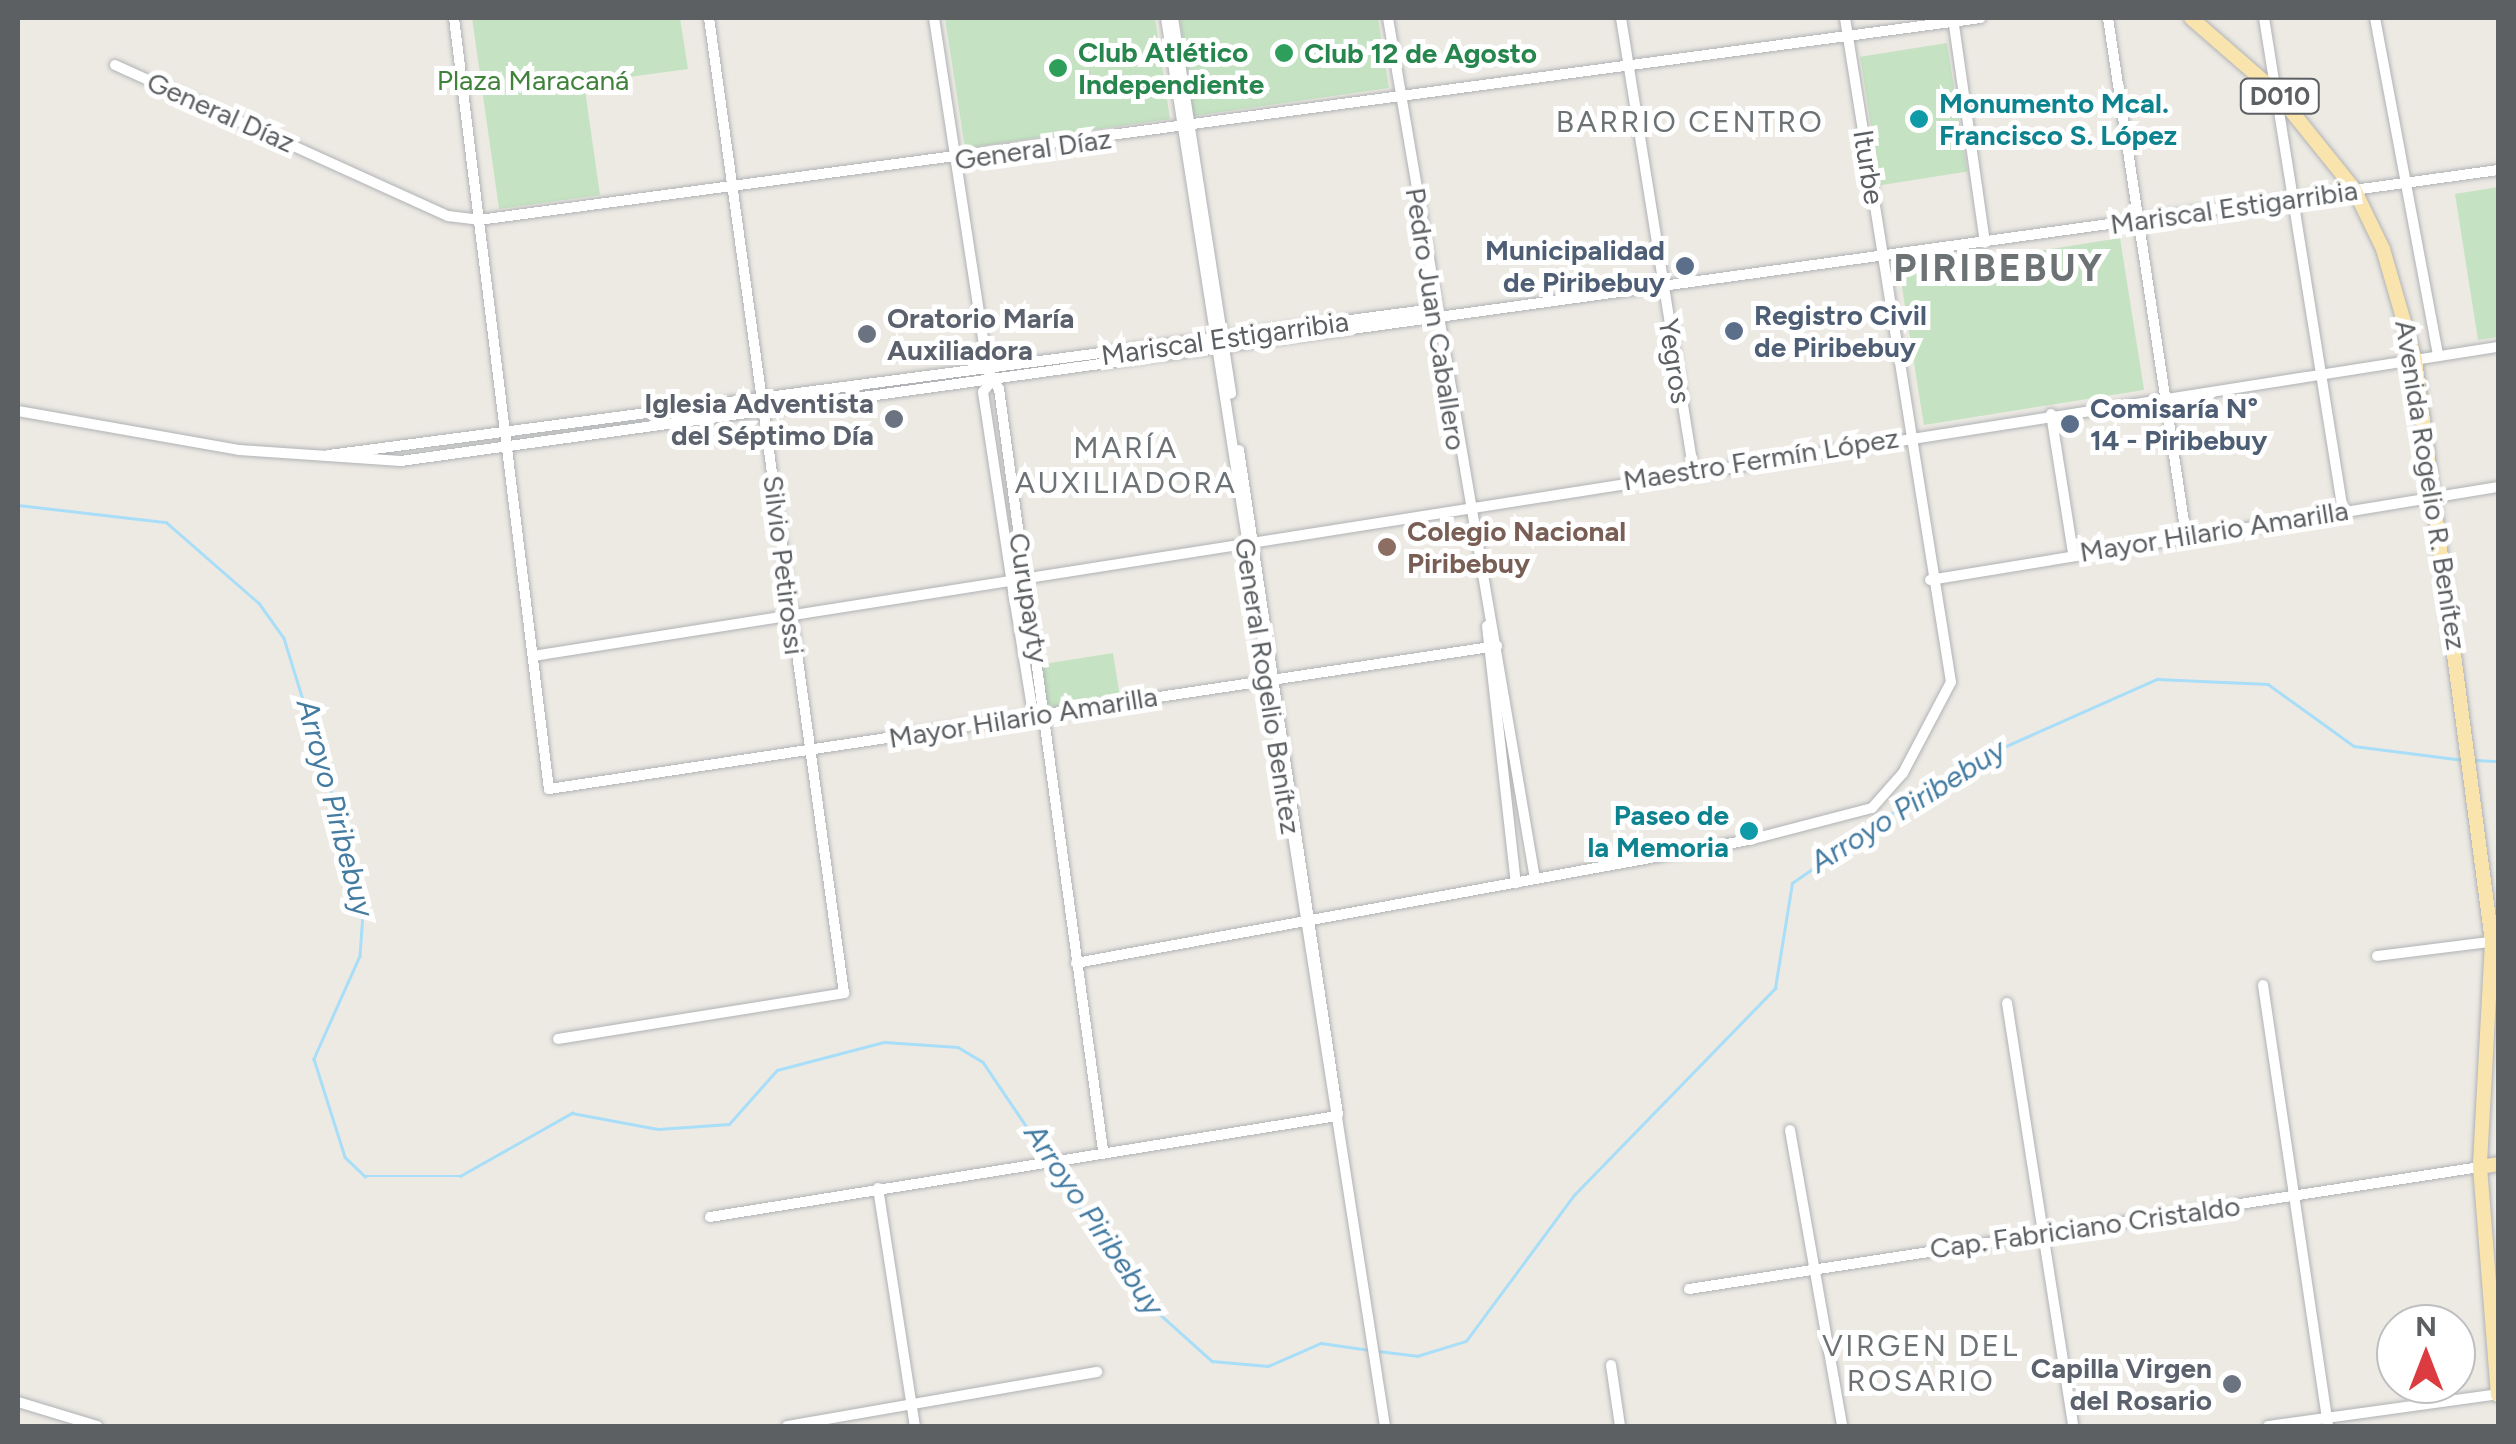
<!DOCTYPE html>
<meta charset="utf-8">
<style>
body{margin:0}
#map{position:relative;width:2516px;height:1444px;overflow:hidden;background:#edeae4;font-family:Figtree,sans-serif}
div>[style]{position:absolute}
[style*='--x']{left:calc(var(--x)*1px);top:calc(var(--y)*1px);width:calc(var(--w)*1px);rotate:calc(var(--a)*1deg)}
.green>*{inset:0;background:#c5e3c2;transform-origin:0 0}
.stream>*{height:2.5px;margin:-1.25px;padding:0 1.25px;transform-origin:1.25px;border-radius:1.25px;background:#a8def8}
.roads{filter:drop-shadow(0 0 2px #afb2b5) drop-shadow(0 0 2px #afb2b5)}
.minor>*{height:10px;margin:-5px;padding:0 5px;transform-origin:5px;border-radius:5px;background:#fff}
.major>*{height:14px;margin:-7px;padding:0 7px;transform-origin:7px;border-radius:7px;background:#f9e4ad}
.dots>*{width:28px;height:28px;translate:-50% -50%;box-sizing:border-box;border:5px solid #fff;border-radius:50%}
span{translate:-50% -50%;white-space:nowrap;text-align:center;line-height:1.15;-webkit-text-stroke:10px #fff;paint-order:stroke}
.shield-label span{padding:2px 8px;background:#fff;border:2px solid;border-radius:8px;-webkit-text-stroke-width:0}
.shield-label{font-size:25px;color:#5c6063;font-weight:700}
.leisure-label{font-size:28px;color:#27864d;font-weight:700}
.left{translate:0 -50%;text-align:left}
.park-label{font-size:28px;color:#40823b}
.culture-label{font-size:28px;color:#0d838f;font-weight:700}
.right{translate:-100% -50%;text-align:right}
.street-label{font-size:28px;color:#5c6063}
.service-label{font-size:28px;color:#4e5e75;font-weight:700}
.worship-label{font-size:28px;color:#5b616d;font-weight:700}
.education-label{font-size:28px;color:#785e54;font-weight:700}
.neighbourhood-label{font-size:30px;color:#6d7275;letter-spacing:2.5px}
.water-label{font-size:30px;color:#447ba1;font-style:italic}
.district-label{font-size:38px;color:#6d7275;font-weight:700;letter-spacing:2.5px}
.frame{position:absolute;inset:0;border:20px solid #5c6063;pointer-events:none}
.north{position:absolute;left:2376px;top:1304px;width:100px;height:100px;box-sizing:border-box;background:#fff;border:2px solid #bebfc1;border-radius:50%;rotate:0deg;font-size:28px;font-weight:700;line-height:40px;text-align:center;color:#5c6063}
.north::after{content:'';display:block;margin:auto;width:35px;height:45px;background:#dc3b40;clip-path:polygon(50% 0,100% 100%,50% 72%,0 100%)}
</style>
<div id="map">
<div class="green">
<i style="clip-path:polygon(472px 18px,680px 18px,688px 69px,584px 83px,600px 195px,499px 209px)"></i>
<i style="clip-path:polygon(945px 18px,1155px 18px,1170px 119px,965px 148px)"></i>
<i style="clip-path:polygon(1180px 18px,1378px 18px,1389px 88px,1193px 116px)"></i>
<i style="left:1947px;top:43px;width:130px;height:88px;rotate:81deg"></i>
<i style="clip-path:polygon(2498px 187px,2498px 337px,2478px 340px,2455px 194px)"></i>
<i style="left:2120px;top:238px;width:154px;height:223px;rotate:81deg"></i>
<i style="left:1113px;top:653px;width:44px;height:73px;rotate:81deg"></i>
</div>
<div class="stream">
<i style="--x:18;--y:505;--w:149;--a:6.6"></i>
<i style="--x:166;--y:522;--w:123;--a:41.1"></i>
<i style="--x:259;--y:603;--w:43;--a:54.5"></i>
<i style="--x:284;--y:638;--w:272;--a:72.9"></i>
<i style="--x:364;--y:898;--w:58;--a:93.9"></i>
<i style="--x:360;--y:956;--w:113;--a:114.1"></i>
<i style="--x:314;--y:1059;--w:103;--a:72.4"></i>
<i style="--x:345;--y:1157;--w:28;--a:44"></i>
<i style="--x:365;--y:1176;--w:95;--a:0"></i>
<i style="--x:460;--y:1176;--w:129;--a:-29.4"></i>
<i style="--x:572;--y:1113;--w:87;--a:10.5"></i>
<i style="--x:658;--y:1129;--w:71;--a:-4"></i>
<i style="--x:729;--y:1124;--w:72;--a:-48.4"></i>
<i style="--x:777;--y:1070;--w:111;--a:-14.7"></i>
<i style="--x:884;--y:1042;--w:74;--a:3.9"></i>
<i style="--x:958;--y:1047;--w:29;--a:31"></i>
<i style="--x:983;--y:1062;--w:115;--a:56"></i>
<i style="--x:2476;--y:760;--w:22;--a:3"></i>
<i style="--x:1051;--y:1164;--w:152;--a:56.8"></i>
<i style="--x:1134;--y:1291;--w:105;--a:41.9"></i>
<i style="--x:1212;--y:1361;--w:56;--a:5.1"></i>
<i style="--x:1268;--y:1366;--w:58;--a:-23.5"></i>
<i style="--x:1321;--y:1343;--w:49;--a:8.1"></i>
<i style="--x:1378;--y:1351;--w:39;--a:7"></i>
<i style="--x:1417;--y:1356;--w:51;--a:-17"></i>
<i style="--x:1466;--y:1341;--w:182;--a:-53.5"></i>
<i style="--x:1574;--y:1195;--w:289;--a:-45.8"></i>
<i style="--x:1775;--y:988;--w:106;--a:-80.8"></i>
<i style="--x:1792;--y:883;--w:203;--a:-34.8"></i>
<i style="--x:1959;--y:767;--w:217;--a:-24"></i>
<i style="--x:2157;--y:679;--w:111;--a:2.6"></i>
<i style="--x:2268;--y:684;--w:106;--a:35.8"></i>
<i style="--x:2354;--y:746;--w:110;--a:7.3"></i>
</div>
<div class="roads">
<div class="minor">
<i style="--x:454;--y:18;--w:777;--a:82.98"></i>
<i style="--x:549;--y:789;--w:959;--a:-8.58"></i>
<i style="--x:934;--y:18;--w:357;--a:81.3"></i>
<i style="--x:988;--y:371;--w:21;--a:59"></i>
<i style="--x:999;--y:389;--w:768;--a:82.22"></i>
<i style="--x:1166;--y:18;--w:1425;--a:81.16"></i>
<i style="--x:1173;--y:18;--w:380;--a:81.2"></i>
<i style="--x:1388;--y:18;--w:873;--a:80.31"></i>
<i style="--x:1621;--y:18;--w:456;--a:80.9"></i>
<i style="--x:1953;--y:18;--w:227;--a:81.9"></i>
<i style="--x:2108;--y:18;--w:523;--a:81.42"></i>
<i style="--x:2264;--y:18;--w:499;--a:80.9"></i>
<i style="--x:2375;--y:18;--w:344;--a:79.4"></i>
<i style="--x:115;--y:65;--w:366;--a:24.4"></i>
<i style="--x:448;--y:216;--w:31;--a:7"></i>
<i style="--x:479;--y:220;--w:1515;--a:-7.66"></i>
<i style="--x:990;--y:383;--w:11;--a:128"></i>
<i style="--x:983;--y:392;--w:188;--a:81.4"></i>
<i style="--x:1011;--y:578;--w:132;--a:80.8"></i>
<i style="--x:1032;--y:708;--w:10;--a:29"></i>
<i style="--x:18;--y:411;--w:224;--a:10"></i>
<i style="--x:239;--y:450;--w:162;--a:3.9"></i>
<i style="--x:401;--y:461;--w:2117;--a:-7.9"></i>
<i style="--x:2051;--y:414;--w:141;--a:81"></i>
<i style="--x:1239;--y:450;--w:672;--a:81.53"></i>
<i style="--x:329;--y:455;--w:1114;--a:-7.53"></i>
<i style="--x:1930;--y:580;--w:576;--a:-9.3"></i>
<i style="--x:1487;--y:626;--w:259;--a:83.6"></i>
<i style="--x:533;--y:656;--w:1989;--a:-8.94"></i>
<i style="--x:2377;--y:956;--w:122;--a:-7.1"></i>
<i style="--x:1076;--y:963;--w:684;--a:-10.36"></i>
<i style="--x:1749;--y:840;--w:127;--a:-14.6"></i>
<i style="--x:1872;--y:808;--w:47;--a:-48.5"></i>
<i style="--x:1903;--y:773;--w:103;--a:-62.2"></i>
<i style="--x:1951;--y:682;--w:672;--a:-99.07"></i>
<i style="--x:2263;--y:985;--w:446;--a:81.6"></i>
<i style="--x:2007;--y:1003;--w:428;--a:81.1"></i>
<i style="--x:558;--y:1039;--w:290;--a:-9.1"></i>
<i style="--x:844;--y:993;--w:984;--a:-97.88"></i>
<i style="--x:1790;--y:1130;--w:301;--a:80"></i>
<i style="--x:878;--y:1188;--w:241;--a:81.2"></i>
<i style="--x:710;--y:1217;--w:635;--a:-9.15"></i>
<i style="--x:1689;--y:1289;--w:800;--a:-8.77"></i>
<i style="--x:1611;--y:1365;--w:62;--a:81.6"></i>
<i style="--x:18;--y:1402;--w:83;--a:16.9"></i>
<i style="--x:787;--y:1426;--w:315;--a:-9.9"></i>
<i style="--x:2268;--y:1426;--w:232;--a:-7.9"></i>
</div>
<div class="major">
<i style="--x:2191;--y:18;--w:113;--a:41"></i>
<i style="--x:2276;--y:92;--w:124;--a:51.2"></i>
<i style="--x:2354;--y:189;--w:67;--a:64.2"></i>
<i style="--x:2383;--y:249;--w:116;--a:73.9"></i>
<i style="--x:2415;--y:360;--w:587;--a:82.46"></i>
<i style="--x:2492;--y:942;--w:225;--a:93.1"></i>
<i style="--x:2480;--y:1167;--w:229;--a:85.5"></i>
<i style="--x:2480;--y:1167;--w:18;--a:-9"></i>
</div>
</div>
<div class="dots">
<i style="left:1284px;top:53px;background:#2e9e5b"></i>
<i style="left:1058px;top:68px;background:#2e9e5b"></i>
<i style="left:1919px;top:119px;background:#0f9aa8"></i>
<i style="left:1685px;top:266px;background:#5c6f8a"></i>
<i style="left:1734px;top:331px;background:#5c6f8a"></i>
<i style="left:867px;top:334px;background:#6b7280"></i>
<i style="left:894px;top:419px;background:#6b7280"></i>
<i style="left:2070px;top:424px;background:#5c6f8a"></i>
<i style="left:1387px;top:547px;background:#8d6e63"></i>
<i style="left:1749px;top:831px;background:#0f9aa8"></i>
<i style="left:2232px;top:1384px;background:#6b7280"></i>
</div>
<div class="shield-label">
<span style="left:2280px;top:96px">D010</span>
</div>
<div class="leisure-label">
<span class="left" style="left:1078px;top:68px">Club Atlético<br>Independiente</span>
<span class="left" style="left:1304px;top:53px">Club 12 de Agosto</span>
</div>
<div class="park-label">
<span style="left:533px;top:80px">Plaza Maracaná</span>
</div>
<div class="culture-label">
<span class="left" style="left:1939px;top:119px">Monumento Mcal.<br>Francisco S. López</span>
<span class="right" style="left:1729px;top:831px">Paseo de<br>la Memoria</span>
</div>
<div class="street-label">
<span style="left:221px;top:112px;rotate:24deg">General Díaz</span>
<span style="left:1033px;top:149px;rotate:-8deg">General Díaz</span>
<span style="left:1869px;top:167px;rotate:81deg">Iturbe</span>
<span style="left:2234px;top:207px;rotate:-8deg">Mariscal Estigarribia</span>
<span style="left:1436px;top:319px;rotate:81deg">Pedro Juan Caballero</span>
<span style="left:1225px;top:338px;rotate:-8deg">Mariscal Estigarribia</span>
<span style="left:1675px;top:361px;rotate:81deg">Yegros</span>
<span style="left:1761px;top:459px;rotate:-9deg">Maestro Fermín López</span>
<span style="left:2431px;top:485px;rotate:81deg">Avenida Rogelio R. Benítez</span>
<span style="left:2214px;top:531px;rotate:-9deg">Mayor Hilario Amarilla</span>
<span style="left:784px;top:565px;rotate:83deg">Silvio Petirossi</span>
<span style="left:1029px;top:598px;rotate:81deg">Curupayty</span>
<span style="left:1268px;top:686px;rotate:81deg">General Rogelio Benítez</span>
<span style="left:1023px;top:717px;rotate:-9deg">Mayor Hilario Amarilla</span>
<span style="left:2085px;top:1227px;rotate:-8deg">Cap. Fabriciano Cristaldo</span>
</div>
<div class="service-label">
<span class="right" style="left:1665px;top:266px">Municipalidad<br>de Piribebuy</span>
<span class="left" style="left:1754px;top:331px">Registro Civil<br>de Piribebuy</span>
<span class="left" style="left:2090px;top:424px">Comisaría N°<br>14 - Piribebuy</span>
</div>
<div class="worship-label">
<span class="left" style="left:887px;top:334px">Oratorio María<br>Auxiliadora</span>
<span class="right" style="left:874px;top:419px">Iglesia Adventista<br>del Séptimo Día</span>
<span class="right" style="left:2212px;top:1384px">Capilla Virgen<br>del Rosario</span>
</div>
<div class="education-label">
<span class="left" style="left:1407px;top:547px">Colegio Nacional<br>Piribebuy</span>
</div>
<div class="neighbourhood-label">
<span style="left:1690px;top:122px">BARRIO CENTRO</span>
<span style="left:1126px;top:465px">MARÍA<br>AUXILIADORA</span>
<span style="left:1921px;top:1363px">VIRGEN DEL<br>ROSARIO</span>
</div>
<div class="water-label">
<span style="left:1908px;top:806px;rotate:-32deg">Arroyo Piribebuy</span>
<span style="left:335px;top:808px;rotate:75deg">Arroyo Piribebuy</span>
<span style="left:1094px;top:1220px;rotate:56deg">Arroyo Piribebuy</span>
</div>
<div class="district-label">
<span style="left:1999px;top:269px">PIRIBEBUY</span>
</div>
<div class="frame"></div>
<div class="north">N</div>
</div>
